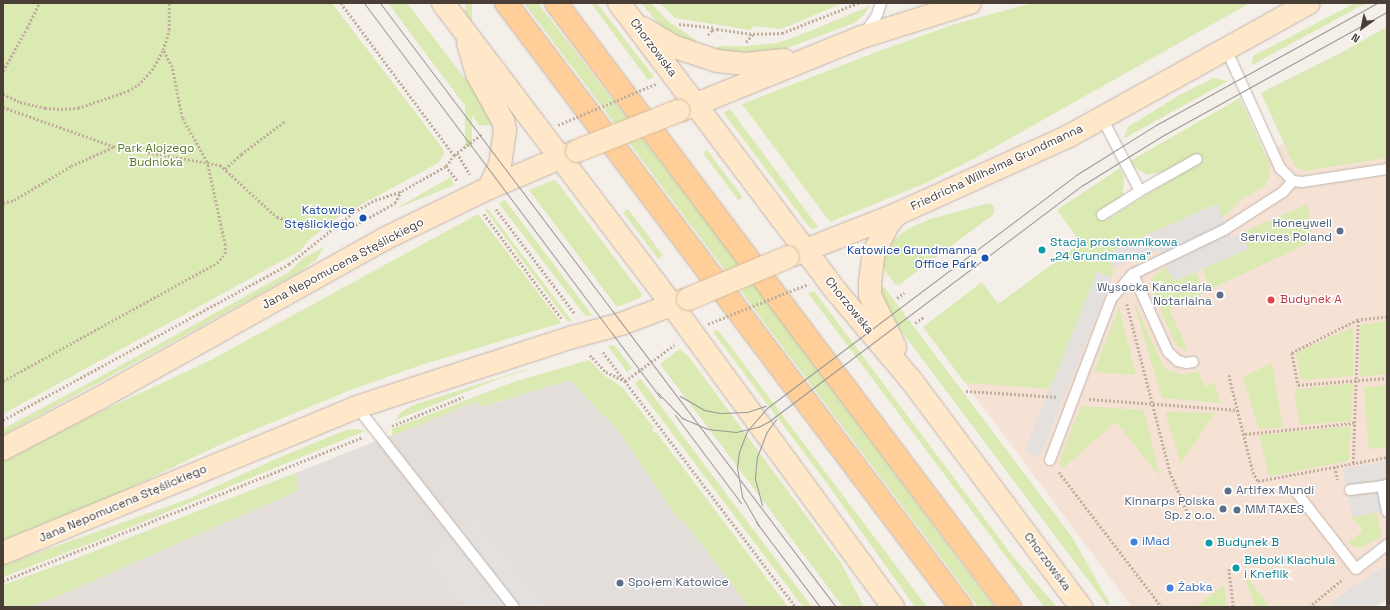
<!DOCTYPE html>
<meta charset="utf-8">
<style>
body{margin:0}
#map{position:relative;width:1390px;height:610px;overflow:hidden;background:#f5efea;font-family:"Space Grotesk",sans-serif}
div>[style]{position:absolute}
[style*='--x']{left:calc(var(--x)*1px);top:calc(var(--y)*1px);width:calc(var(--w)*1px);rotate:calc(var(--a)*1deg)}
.commercial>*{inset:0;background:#f6e2d5}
.industrial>*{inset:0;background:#e4dedb}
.green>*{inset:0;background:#dbe9b2;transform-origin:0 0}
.parking>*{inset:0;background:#e3e0de;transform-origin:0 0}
.path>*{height:2.5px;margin-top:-1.25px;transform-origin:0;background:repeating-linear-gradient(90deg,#c2ae9d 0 2px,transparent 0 4px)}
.roads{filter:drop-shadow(0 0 1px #c1b5ac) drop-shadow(0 0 1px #c1b5ac)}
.lane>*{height:10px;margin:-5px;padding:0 5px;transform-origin:5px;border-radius:5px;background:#fff}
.secondary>*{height:22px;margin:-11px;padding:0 11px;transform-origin:11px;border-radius:11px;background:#ffe7c9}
.primary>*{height:22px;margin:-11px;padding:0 11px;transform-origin:11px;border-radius:11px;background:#ffce99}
.tram>*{height:1px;margin:-0.5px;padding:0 0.5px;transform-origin:0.5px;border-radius:0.5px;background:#989898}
.path-bridge>*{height:2.5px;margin-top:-1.25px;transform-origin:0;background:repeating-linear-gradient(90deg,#c2ae9d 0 2px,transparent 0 4px)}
.bridges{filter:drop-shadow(0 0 1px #d8bc9b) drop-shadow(0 0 1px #d8bc9b)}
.secondary-bridge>*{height:22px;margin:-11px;padding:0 11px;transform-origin:11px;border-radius:11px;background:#ffe7c9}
.dots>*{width:11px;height:11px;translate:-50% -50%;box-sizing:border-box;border:2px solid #fff;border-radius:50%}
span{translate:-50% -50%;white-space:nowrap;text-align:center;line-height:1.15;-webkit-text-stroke:3px #fff;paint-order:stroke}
.street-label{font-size:12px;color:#493f37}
.park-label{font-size:12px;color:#597c29}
.transit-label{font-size:12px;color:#164399}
.right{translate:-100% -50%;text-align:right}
.service-label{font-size:12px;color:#4e5e75}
.left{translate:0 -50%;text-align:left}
.culture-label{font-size:12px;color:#0d838f}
.health-label{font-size:12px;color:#be3a42}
.shop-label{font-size:12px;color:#366cbe}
.frame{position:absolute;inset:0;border:4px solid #493f37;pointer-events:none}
.north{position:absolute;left:1342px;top:8px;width:40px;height:40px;-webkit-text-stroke:3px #fff;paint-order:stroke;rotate:213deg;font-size:11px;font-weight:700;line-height:16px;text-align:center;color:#493f37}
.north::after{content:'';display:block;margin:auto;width:14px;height:18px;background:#493f37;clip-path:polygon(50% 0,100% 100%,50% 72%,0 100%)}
</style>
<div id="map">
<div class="commercial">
<i style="clip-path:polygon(1387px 90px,1387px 564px,1350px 588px,1326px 607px,1132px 607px,965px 383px,1050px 389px,1097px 272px,1112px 278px,1113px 268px,1107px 253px,1217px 204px,1223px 218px,1242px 199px,1267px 182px,1270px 165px,1265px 153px,1343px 111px)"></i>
</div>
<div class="industrial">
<i style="clip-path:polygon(570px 380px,617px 429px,680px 520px,682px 519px,749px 607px,3px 607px,3px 585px,67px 562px,296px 473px,477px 401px,482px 407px)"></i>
</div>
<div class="green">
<i style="clip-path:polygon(3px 3px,332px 3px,443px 149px,444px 154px,438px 163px,335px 219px,308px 241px,300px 251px,3px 414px)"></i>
<i style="clip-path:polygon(388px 3px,407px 3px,485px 105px,494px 124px,480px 126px)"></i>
<i style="left:465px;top:3px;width:7px;height:144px"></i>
<i style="clip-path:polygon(524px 3px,538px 3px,720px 239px,994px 607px,978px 607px)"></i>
<i style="clip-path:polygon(591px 3px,597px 3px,654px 77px,648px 80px)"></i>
<i style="clip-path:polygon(641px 3px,651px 3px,668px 21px,696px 40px,695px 46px,664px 29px,657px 22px)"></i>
<i style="clip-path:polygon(660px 3px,843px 3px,781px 29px,754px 26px,750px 30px,675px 18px)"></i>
<i style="clip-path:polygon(1033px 3px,1250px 3px,979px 156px,926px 183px,830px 222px,742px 104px,879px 51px,958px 23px)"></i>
<i style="clip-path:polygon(1355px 3px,1366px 3px,1252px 65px,1253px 56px)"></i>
<i style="clip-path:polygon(870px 6px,864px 15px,854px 23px,774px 53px,755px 56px,712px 51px,719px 46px,747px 46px,777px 43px,803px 34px)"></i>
<i style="clip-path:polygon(1387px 27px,1387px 158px,1303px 171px,1294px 165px,1261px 93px,1337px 55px)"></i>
<i style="clip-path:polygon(1214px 78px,1228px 81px,1123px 139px,1128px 127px,1181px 94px)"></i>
<i style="clip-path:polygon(1240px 98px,1270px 165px,1269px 177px,1264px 187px,1242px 199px,1223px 218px,1216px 204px,1107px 253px,1113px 268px,1112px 278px,1097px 272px,1050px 389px,965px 383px,923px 327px,982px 282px,998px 304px,1081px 243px,1057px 210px,1120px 168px,1124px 177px,1123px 194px,1117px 200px,1100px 211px,1105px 221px,1201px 161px,1197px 154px,1169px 170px,1148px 175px,1138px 170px,1130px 161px)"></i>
<i style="clip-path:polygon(730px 109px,818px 227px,813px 229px,809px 227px,732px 124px,725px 115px,724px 112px)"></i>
<i style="left:707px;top:150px;width:59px;height:5px;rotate:53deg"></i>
<i style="clip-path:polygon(451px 177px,454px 185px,393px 210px)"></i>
<i style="clip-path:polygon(554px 180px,557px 182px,642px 294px,640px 298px,617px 307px,529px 190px)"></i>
<i style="clip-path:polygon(505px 200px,592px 315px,586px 316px,583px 313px,507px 214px,499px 203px)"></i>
<i style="clip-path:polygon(990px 203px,994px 206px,994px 214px,899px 285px,895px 284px,883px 268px,879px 267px,889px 244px,906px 230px,930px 219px)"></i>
<i style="clip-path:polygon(1308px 204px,1313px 241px,1211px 289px,1202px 269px,1248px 249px,1241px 233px)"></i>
<i style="clip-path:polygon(488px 209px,572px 321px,568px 322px,485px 210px)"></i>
<i style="left:628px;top:209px;width:58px;height:6px;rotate:53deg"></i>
<i style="clip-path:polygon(478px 214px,561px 323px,424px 364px,348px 391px,230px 440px,115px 495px,3px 540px,3px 462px,87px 418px,209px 361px)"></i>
<i style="clip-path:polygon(324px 247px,317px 259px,300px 272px,3px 435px,3px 429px,100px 377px,289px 272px,303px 258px)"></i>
<i style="clip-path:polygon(1167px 267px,1174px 281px,1196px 272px,1205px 292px,1169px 309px,1188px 350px,1179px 347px,1175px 343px,1151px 288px,1153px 276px)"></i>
<i style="clip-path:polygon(878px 285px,884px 287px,1072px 537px,1110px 604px,1107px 605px,890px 316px)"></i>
<i style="clip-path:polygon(814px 291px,1014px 558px,1057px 607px,1044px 607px,808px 293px)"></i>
<i style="clip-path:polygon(1132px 297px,1162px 364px,1167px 370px,1183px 375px,1198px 371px,1205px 387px,1215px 382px,1220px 403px,1162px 398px)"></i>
<i style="clip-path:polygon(1119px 307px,1136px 375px,1094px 372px)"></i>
<i style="clip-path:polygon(1387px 321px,1387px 374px,1359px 377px,1360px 325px)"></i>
<i style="clip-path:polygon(1353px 327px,1353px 376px,1301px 380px,1296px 353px)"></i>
<i style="clip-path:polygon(718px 330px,802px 441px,927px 607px,915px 607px,826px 482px,713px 332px)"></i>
<i style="clip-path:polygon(614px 345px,632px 368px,627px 372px,608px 346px)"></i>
<i style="clip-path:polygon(680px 349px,689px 357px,841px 563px,864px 607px,843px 607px,660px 364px)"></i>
<i style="clip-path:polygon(589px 360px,605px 376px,622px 387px,654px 428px,652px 430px,654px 433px,656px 432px,788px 607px,749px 607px,682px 519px,680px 521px,617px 429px,570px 380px,481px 407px,477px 401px,392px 436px,392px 429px,459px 403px,513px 382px)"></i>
<i style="clip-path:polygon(1272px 363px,1283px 427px,1259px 429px,1243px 377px)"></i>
<i style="clip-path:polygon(527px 369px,527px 370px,498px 379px,396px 420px,400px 413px,413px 405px)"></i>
<i style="clip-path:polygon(640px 378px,706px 467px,812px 607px,803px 607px,635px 384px)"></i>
<i style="clip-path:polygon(1353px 383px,1351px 421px,1300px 425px,1294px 390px)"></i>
<i style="clip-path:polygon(1387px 385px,1387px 448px,1369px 449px,1364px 387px)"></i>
<i style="clip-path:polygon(1081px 406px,1144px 410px,1160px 477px,1116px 422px,1063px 468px,1060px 463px,1061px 457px)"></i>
<i style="clip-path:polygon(1165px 412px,1215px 413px,1181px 464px)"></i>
<i style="clip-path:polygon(1351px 426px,1349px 461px,1269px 476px,1259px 435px)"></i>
<i style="clip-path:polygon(357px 429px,365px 431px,99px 540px,3px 577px,3px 565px,191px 498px,280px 457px,346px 430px)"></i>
<i style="clip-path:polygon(296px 473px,297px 491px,59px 596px,28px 607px,3px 607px,3px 585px,67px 562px)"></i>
<i style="clip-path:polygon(1377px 513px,1381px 533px,1380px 538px,1360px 548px,1352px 546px,1348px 542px,1363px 531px,1352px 517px)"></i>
<i style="clip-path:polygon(1244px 573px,1270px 607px,1255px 607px)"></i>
<i style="clip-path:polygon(1224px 585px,1226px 607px,1195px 607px)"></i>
</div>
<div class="parking">
<i style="clip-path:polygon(1217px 204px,1231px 237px,1241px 233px,1248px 249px,1174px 281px,1159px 250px,1113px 268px,1107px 253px)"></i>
<i style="left:1097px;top:272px;width:16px;height:194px;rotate:22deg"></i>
<i style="clip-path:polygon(1387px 461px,1387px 511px,1352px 517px,1343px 469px)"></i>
<i style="clip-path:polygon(475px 517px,544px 607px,463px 607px,424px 556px)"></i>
<i style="clip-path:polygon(1387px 564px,1387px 599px,1375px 607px,1326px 607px,1350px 588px)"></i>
</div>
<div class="path">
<i style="--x:341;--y:3;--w:189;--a:53.4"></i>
<i style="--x:679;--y:24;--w:36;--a:6"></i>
<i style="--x:708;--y:35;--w:6;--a:-51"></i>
<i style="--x:712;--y:30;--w:5;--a:-11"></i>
<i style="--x:717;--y:29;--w:36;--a:8"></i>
<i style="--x:753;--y:34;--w:29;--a:-2"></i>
<i style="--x:782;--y:33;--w:82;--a:-21.5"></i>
<i style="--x:746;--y:42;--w:11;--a:-49"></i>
<i style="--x:3;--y:71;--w:49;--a:-60.8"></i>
<i style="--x:27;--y:28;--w:28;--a:-64"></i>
<i style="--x:3;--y:94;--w:19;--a:25"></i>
<i style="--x:20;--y:102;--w:26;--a:13"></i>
<i style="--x:45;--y:108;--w:16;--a:4"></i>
<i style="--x:61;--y:109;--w:17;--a:-3"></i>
<i style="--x:78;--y:108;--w:53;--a:-18.8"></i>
<i style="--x:128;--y:91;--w:12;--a:-31"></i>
<i style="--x:138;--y:85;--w:21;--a:-47"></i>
<i style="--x:152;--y:70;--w:23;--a:-61"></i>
<i style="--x:163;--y:50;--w:21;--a:-73"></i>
<i style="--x:169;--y:30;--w:27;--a:-90"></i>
<i style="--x:3;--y:107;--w:117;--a:19.5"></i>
<i style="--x:113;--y:146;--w:109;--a:10.1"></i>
<i style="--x:220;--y:165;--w:77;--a:42.4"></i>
<i style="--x:277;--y:217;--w:16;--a:18"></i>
<i style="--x:292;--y:222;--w:24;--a:9"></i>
<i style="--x:316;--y:226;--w:10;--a:-17"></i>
<i style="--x:457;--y:153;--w:25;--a:58"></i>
<i style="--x:446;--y:166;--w:18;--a:52"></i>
<i style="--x:225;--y:169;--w:22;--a:-43"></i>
<i style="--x:241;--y:154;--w:55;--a:-36.9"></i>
<i style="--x:3;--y:203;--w:11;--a:-15"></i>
<i style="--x:14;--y:200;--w:66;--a:-30.8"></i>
<i style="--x:71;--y:166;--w:46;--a:-24.3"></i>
<i style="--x:496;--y:209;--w:131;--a:53"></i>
<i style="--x:484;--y:214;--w:131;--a:53.4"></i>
<i style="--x:339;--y:225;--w:13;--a:9"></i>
<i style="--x:352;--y:227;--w:49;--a:-29.2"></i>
<i style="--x:395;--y:203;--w:13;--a:-63"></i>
<i style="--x:897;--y:298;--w:9;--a:-36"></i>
<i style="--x:1127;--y:304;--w:173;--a:75.6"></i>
<i style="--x:1170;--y:472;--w:50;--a:66.5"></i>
<i style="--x:1387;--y:317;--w:29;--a:174"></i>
<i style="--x:1358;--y:320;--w:74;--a:153.4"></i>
<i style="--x:1292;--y:353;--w:33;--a:79"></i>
<i style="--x:1298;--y:385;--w:89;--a:-4.5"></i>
<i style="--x:915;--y:323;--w:11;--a:-34"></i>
<i style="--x:603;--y:352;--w:320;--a:52.9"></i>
<i style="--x:590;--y:355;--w:23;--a:47"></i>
<i style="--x:606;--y:372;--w:21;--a:25"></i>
<i style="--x:1229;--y:375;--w:100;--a:76.1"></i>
<i style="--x:1253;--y:472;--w:10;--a:61"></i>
<i style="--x:1258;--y:481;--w:131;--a:-10.5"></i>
<i style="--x:3;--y:381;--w:244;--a:-28.9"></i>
<i style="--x:217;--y:263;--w:12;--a:-48"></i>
<i style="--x:225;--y:254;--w:9;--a:-90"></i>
<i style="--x:225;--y:245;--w:85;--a:-102.2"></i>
<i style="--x:207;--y:162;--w:51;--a:-119.6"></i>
<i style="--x:182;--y:118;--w:52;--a:-101.1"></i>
<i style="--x:172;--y:67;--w:19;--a:-118"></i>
<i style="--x:625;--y:381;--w:61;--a:-36.3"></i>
<i style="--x:966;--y:391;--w:92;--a:3.7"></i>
<i style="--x:1089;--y:399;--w:149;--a:4.2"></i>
<i style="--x:3;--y:420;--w:326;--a:-28.6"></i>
<i style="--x:289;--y:264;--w:83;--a:-38.7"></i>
<i style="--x:354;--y:212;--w:24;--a:-30"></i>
<i style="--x:375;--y:200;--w:28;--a:-18"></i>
<i style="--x:402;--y:191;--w:51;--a:-29.6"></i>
<i style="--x:446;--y:166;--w:14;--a:-54"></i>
<i style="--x:454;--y:155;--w:35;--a:-37"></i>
<i style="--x:392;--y:426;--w:77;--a:-22.2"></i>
<i style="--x:1245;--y:434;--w:110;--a:-5.8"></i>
<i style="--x:1353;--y:463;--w:143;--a:-88"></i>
<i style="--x:1335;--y:467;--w:13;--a:77"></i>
<i style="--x:1059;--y:472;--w:170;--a:52.7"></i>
<i style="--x:1229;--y:569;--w:38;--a:83"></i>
<i style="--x:3;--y:581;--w:386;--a:-21.8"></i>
<i style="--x:1309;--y:607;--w:44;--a:-39.5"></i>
</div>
<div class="roads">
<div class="lane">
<i style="--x:865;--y:33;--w:22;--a:-56"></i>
<i style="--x:877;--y:15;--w:13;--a:-72"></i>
<i style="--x:1226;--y:49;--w:131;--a:65.6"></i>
<i style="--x:1280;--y:168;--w:18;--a:45"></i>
<i style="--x:1293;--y:181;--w:9;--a:6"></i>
<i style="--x:1302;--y:182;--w:86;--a:-8.7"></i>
<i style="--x:1102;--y:118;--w:82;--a:62.5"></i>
<i style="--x:1140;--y:191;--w:65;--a:-29.3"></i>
<i style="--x:1102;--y:215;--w:45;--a:-32.3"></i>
<i style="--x:1193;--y:362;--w:7;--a:172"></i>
<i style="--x:1186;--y:363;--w:8;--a:-166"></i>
<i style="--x:1178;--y:361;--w:13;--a:-138"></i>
<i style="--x:1168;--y:352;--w:85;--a:-114.2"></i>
<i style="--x:1133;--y:274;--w:101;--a:-25.8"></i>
<i style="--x:1224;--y:230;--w:70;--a:-32.8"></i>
<i style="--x:1283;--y:192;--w:15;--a:-48"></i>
<i style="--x:357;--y:407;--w:254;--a:51.9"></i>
<i style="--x:1050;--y:460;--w:172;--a:-69.2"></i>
<i style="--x:1111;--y:299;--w:33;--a:-49"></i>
<i style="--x:1387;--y:485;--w:5;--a:169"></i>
<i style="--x:1382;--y:486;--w:26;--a:79"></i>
<i style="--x:1350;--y:490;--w:32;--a:-7"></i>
<i style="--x:1297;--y:493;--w:96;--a:52.2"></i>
<i style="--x:1356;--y:569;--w:39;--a:-38"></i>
</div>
<div class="secondary">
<i style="--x:443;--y:3;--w:379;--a:52.8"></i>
<i style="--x:672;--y:305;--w:374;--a:53.8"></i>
<i style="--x:619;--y:3;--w:361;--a:53"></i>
<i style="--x:836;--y:291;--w:116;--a:49.9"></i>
<i style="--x:911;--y:380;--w:284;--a:53.2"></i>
<i style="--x:643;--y:28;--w:37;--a:31"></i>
<i style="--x:675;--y:47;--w:44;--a:18.4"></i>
<i style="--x:717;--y:61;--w:28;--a:6"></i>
<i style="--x:745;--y:64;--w:39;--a:-6"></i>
<i style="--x:468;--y:43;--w:32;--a:74"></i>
<i style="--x:477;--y:74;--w:54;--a:61"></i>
<i style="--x:503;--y:121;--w:9;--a:77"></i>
<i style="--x:505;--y:130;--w:35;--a:98"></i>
<i style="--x:500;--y:165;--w:25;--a:116"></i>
<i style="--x:682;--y:110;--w:194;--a:-22.1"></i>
<i style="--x:862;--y:37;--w:113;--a:-17.5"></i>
<i style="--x:793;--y:255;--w:112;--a:-21.5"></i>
<i style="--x:897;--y:214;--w:189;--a:-24.4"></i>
<i style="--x:1069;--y:136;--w:274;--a:-29"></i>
<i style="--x:895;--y:347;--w:58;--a:-115.7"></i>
<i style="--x:870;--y:295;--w:12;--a:-90"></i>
<i style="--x:870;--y:283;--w:31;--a:-83"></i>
<i style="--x:874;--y:252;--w:29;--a:-63"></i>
<i style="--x:887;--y:226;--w:16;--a:-50"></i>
<i style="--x:3;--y:449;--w:107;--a:-27.8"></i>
<i style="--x:98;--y:399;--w:328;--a:-29.2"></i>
<i style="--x:384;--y:239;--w:117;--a:-25.9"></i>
<i style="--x:489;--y:188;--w:92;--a:-23"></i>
<i style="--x:3;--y:553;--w:383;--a:-22.4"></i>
<i style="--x:357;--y:407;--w:227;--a:-18"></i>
<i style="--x:573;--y:337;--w:50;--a:-15.2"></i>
<i style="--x:621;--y:324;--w:68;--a:-20.6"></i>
</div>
<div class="primary">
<i style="--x:506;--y:3;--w:756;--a:53.01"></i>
<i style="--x:556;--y:3;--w:756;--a:53.07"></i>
</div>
</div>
<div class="tram">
<i style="--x:364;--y:3;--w:494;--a:53.1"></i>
<i style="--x:380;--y:3;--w:757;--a:52.95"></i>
<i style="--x:658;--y:393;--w:35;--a:46"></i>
<i style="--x:682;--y:418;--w:28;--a:23"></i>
<i style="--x:708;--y:429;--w:28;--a:6"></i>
<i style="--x:736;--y:432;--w:23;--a:-13"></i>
<i style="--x:758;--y:427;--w:11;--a:-27"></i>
<i style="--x:768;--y:422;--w:394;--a:-37"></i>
<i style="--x:1083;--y:185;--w:93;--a:-31.8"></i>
<i style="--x:1162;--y:136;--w:257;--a:-28.9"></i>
<i style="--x:680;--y:396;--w:28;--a:30"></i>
<i style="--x:704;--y:410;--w:16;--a:11"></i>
<i style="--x:720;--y:413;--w:27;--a:-2"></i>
<i style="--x:747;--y:412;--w:20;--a:-18"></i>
<i style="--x:675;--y:415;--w:110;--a:53.1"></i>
<i style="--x:762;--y:505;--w:28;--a:-105"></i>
<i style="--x:755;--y:478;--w:21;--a:-85"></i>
<i style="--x:757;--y:457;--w:26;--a:-69"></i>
<i style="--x:766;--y:433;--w:17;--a:-54"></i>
<i style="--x:756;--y:522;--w:106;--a:53"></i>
<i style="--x:759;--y:526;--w:34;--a:-120"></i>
<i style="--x:742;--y:496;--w:28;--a:-100"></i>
<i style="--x:737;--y:468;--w:16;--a:-83"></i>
<i style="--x:739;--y:452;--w:22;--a:-69"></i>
<i style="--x:747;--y:431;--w:30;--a:-49"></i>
<i style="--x:767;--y:408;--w:387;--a:-37"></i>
<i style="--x:1076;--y:175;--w:94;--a:-32"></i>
<i style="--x:1156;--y:125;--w:252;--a:-28.9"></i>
</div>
<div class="path-bridge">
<i style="--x:558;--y:125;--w:108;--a:-22.8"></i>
<i style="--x:708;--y:324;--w:108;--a:-21.8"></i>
</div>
<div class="bridges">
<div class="secondary-bridge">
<i style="--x:577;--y:151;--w:109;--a:-21.6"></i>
<i style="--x:688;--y:299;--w:108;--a:-22.8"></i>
</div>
</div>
<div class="dots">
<i style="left:363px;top:218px;background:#1a4fb4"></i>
<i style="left:1340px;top:231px;background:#5c6f8a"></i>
<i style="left:1042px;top:250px;background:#0f9aa8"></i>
<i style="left:985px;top:258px;background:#1a4fb4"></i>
<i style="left:1220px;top:295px;background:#5c6f8a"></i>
<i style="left:1271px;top:300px;background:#e0444e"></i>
<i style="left:1228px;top:491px;background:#5c6f8a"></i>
<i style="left:1223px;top:509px;background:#5c6f8a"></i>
<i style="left:1237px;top:510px;background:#5c6f8a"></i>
<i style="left:1134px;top:542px;background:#3f7fe0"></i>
<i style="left:1209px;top:543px;background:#0f9aa8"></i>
<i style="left:1236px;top:568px;background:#0f9aa8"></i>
<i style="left:620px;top:583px;background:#5c6f8a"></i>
<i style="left:1170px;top:588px;background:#3f7fe0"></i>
</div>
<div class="street-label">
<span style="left:653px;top:48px;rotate:53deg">Chorzowska</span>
<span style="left:997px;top:168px;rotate:-25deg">Friedricha Wilhelma Grundmanna</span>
<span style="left:343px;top:264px;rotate:-28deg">Jana Nepomucena Stęślickiego</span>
<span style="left:849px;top:306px;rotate:51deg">Chorzowska</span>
<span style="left:123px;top:504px;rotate:-23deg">Jana Nepomucena Stęślickiego</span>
<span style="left:1047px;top:562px;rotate:53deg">Chorzowska</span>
</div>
<div class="park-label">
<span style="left:156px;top:156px">Park Alojzego<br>Budnioka</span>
</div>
<div class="transit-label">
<span class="right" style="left:355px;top:218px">Katowice<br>Stęślickiego</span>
<span class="right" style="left:977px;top:258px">Katowice Grundmanna<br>Office Park</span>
</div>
<div class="service-label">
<span class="right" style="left:1332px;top:231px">Honeywell<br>Services Poland</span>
<span class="right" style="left:1212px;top:295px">Wysocka Kancelaria<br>Notarialna</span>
<span class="left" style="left:1236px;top:491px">Artifex Mundi</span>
<span class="right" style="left:1215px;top:509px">Kinnarps Polska<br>Sp. z o.o.</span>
<span class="left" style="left:1245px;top:510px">MM TAXES</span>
<span class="left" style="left:628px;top:583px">Społem Katowice</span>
</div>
<div class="culture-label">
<span class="left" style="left:1050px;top:250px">Stacja prostownikowa<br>„24 Grundmanna”</span>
<span class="left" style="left:1217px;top:543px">Budynek B</span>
<span class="left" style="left:1244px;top:568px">Beboki Klachula<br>i Kneflik</span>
</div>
<div class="health-label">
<span class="left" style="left:1280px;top:300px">Budynek A</span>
</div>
<div class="shop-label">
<span class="left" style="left:1142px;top:542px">iMad</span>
<span class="left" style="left:1178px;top:588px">Żabka</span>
</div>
<div class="frame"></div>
<div class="north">N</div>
</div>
